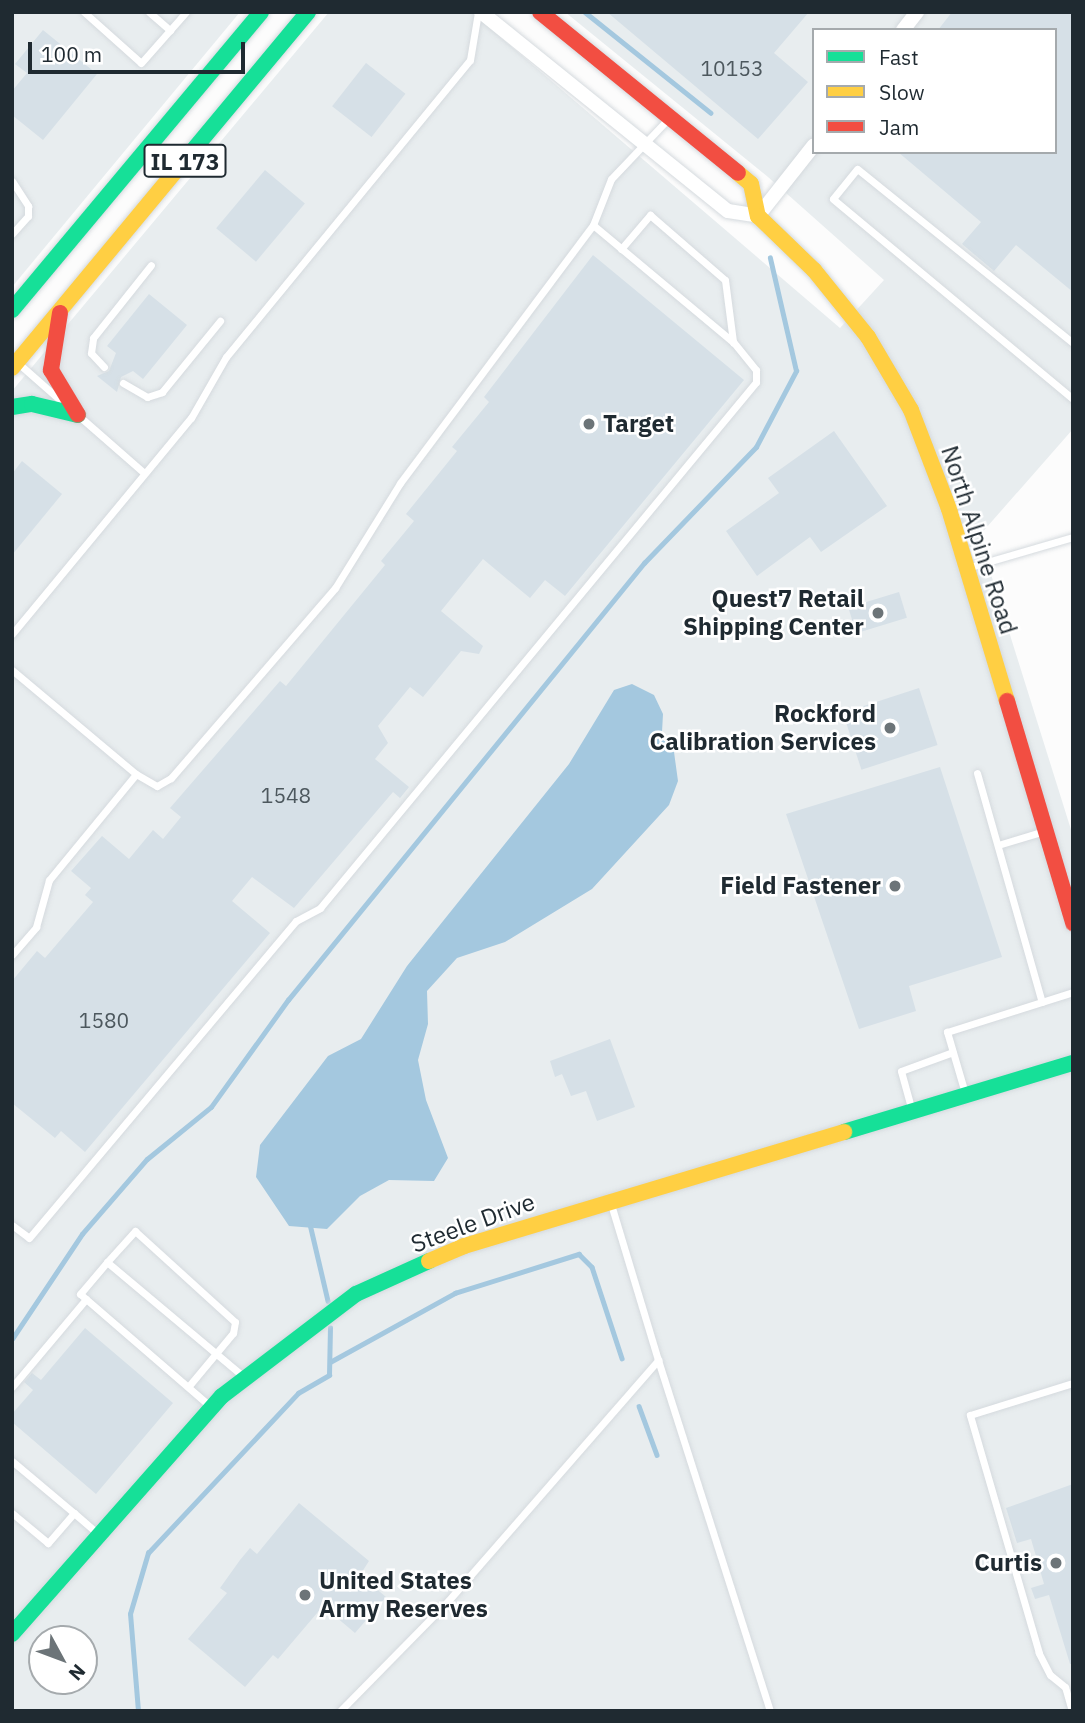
<!DOCTYPE html>
<style>
body{margin:0}
#map{position:relative;width:1085px;height:1723px;overflow:hidden;background:#fcfcfc;font-family:"IBM Plex Sans",sans-serif}
div>[style]{position:absolute}
[style*='--x']{left:calc(var(--x)*1px);top:calc(var(--y)*1px);width:calc(var(--w)*1px);rotate:calc(var(--a)*1deg)}
.built>*{inset:0;background:#e8edef}
.water>*{inset:0;background:#a4c8df}
.stream>*{height:4.5px;margin:-2.25px;padding:0 2.25px;transform-origin:2.25px;border-radius:2.25px;background:#a4c8df}
.building>*{inset:0;background:#d6e0e7;transform-origin:0 0}
.roads{filter:drop-shadow(0 0 2px #d5dade) drop-shadow(0 0 2px #d5dade)}
.lane>*{height:7px;margin:-3.5px;padding:0 3.5px;transform-origin:3.5px;border-radius:3.5px;background:#fff}
.street>*{height:14px;margin:-7px;padding:0 7px;transform-origin:7px;border-radius:7px;background:#fff}
.fast>*{height:16px;margin:-8px;padding:0 8px;transform-origin:8px;border-radius:8px;background:#16e098}
.slow>*{height:16px;margin:-8px;padding:0 8px;transform-origin:8px;border-radius:8px;background:#ffcf43}
.jam>*{height:16px;margin:-8px;padding:0 8px;transform-origin:8px;border-radius:8px;background:#f24e42}
.dots>*{width:19px;height:19px;translate:-50% -50%;box-sizing:border-box;border:4px solid #fff;border-radius:50%}
span{translate:-50% -50%;white-space:nowrap;text-align:center;line-height:1.15;-webkit-text-stroke:5px #fff;paint-order:stroke}
.number-label{font-size:21px;color:#4d585e}
.number-label span{-webkit-text-stroke-width:0}
.shield-label span{padding:2px 5px;background:#fff;border:2px solid;border-radius:5px;-webkit-text-stroke-width:0}
.shield-label{font-size:23px;color:#1f2a31;font-weight:700}
.poi-label{font-size:24px;color:#1f2a31;font-weight:700}
.left{translate:0 -50%;text-align:left}
.right{translate:-100% -50%;text-align:right}
.street-label{font-size:24px;color:#1f2a31}
.frame{position:absolute;inset:0;border:14px solid #1f2a31;pointer-events:none}
.legend{position:absolute;left:812px;top:28px;width:245px;height:126px;box-sizing:border-box;background:#fff;border:2px solid #a5aaad;margin:0;padding:9px 12px;list-style:none;font-size:21px;color:#1f2a31}
.legend li{display:flex;align-items:center;gap:14px;height:35px}
.legend b{width:35px;border:2px solid #a5aaad}
.north{position:absolute;left:28px;top:1625px;width:70px;height:70px;box-sizing:border-box;background:#fff;border:2px solid #a5aaad;border-radius:50%;rotate:131deg;font-size:19px;font-weight:700;line-height:28px;text-align:center;color:#1f2a31}
.north::after{content:'';display:block;margin:auto;width:24px;height:32px;background:#6c7478;clip-path:polygon(50% 0,100% 100%,50% 72%,0 100%)}
.scale{position:absolute;left:28px;top:42px;width:217px;height:32px;box-sizing:border-box;border:4px solid #1f2a31;border-top:0;padding-left:9px;font-size:21px;line-height:24px;white-space:nowrap;color:#1f2a31;-webkit-text-stroke:5px #fff;paint-order:stroke}
</style>
<div id="map">
<div class="built">
<i style="clip-path:polygon(12px 12px,240px 12px,12px 287px)"></i>
<i style="clip-path:polygon(evenodd,329px 12px,471px 12px,840px 328px,884px 280px,768px 177px,565px 12px,1073px 12px,1073px 429px,979px 536px,1073px 836px,1073px 1711px,12px 1711px,12px 391px,329px 12px,814px 30px,1055px 30px,1055px 152px,814px 152px,814px 30px,329px 12px,42px 1639px,84px 1639px,84px 1681px,42px 1681px,42px 1639px)"></i>
</div>
<div class="water">
<i style="clip-path:polygon(632px 684px,654px 695px,663px 714px,662px 732px,674px 752px,678px 781px,669px 805px,592px 889px,505px 942px,457px 958px,427px 991px,428px 1024px,418px 1060px,426px 1100px,448px 1158px,434px 1181px,389px 1180px,360px 1196px,327px 1229px,289px 1226px,256px 1177px,260px 1145px,328px 1056px,361px 1039px,407px 966px,569px 764px,614px 690px)"></i>
</div>
<div class="stream">
<i style="--x:585;--y:12;--w:161;--a:38.7"></i>
<i style="--x:310;--y:1224;--w:79;--a:76.8"></i>
<i style="--x:12;--y:1339;--w:126;--a:-56.3"></i>
<i style="--x:82;--y:1234;--w:99;--a:-49.1"></i>
<i style="--x:147;--y:1159;--w:82;--a:-39.1"></i>
<i style="--x:211;--y:1107;--w:132;--a:-54.3"></i>
<i style="--x:288;--y:1000;--w:564;--a:-50.83"></i>
<i style="--x:644;--y:563;--w:161;--a:-46"></i>
<i style="--x:756;--y:447;--w:86;--a:-62.2"></i>
<i style="--x:796;--y:371;--w:116;--a:-103"></i>
<i style="--x:330;--y:1362;--w:143;--a:-28.9"></i>
<i style="--x:455;--y:1293;--w:130;--a:-17.5"></i>
<i style="--x:579;--y:1254;--w:18;--a:45"></i>
<i style="--x:592;--y:1267;--w:96;--a:71.8"></i>
<i style="--x:639;--y:1406;--w:52;--a:69.8"></i>
<i style="--x:138;--y:1711;--w:97;--a:-94.7"></i>
<i style="--x:130;--y:1614;--w:64;--a:-73.6"></i>
<i style="--x:148;--y:1553;--w:219;--a:-46.8"></i>
<i style="--x:298;--y:1393;--w:36;--a:-30"></i>
<i style="--x:329;--y:1375;--w:47;--a:-88.8"></i>
</div>
<div class="building">
<i style="clip-path:polygon(607px 12px,809px 12px,774px 53px,808px 82px,758px 139px)"></i>
<i style="clip-path:polygon(952px 12px,1073px 12px,1073px 292px,1016px 245px,994px 271px,962px 244px,981px 222px,898px 152px,1055px 152px,1055px 30px,938px 30px)"></i>
<i style="clip-path:polygon(43px 30px,97px 74px,43px 140px,12px 115px,12px 91px,27px 73px,15px 64px)"></i>
<i style="left:366px;top:63px;width:50px;height:55px;rotate:38deg"></i>
<i style="left:265px;top:170px;width:52px;height:76px;rotate:40deg"></i>
<i style="clip-path:polygon(593px 255px,744px 380px,565px 596px,545px 580px,530px 598px,483px 559px,441px 611px,483px 646px,479px 654px,461px 651px,423px 697px,410px 687px,378px 726px,388px 743px,375px 759px,409px 787px,400px 798px,393px 792px,294px 908px,252px 877px,232px 901px,270px 933px,85px 1152px,61px 1131px,55px 1138px,12px 1103px,12px 981px,37px 951px,45px 958px,93px 902px,85px 895px,91px 888px,71px 871px,102px 836px,129px 859px,153px 830px,163px 839px,181px 817px,170px 808px,280px 681px,286px 686px,385px 565px,381px 561px,414px 521px,406px 514px,457px 451px,452px 447px,489px 402px,484px 397px)"></i>
<i style="clip-path:polygon(149px 294px,187px 325px,143px 379px,133px 371px,121px 377px,117px 392px,97px 376px,109px 371px,116px 353px,107px 346px)"></i>
<i style="clip-path:polygon(834px 431px,887px 506px,821px 552px,810px 537px,757px 576px,726px 531px,779px 493px,768px 478px)"></i>
<i style="clip-path:polygon(22px 461px,62px 494px,12px 555px,12px 474px)"></i>
<i style="left:899px;top:592px;width:27px;height:53px;rotate:73deg"></i>
<i style="left:919px;top:688px;width:60px;height:80px;rotate:72deg"></i>
<i style="clip-path:polygon(940px 767px,1002px 957px,909px 986px,916px 1011px,859px 1029px,786px 814px)"></i>
<i style="clip-path:polygon(610px 1039px,635px 1107px,597px 1121px,586px 1091px,571px 1096px,562px 1074px,555px 1077px,550px 1061px)"></i>
<i style="clip-path:polygon(85px 1328px,173px 1403px,96px 1494px,12px 1422px,12px 1414px,33px 1390px,24px 1382px,32px 1373px,41px 1380px)"></i>
<i style="clip-path:polygon(1073px 1484px,1073px 1664px,1070px 1664px,1049px 1595px,1035px 1599px,1031px 1588px,1044px 1584px,1031px 1539px,1017px 1543px,1006px 1508px)"></i>
<i style="clip-path:polygon(299px 1503px,369px 1561px,360px 1575px,386px 1597px,355px 1633px,323px 1606px,278px 1659px,273px 1655px,245px 1687px,188px 1639px,227px 1593px,220px 1588px,240px 1560px,250px 1548px,257px 1554px)"></i>
</div>
<div class="roads">
<div class="lane">
<i style="--x:84;--y:12;--w:76;--a:41.8"></i>
<i style="--x:141;--y:63;--w:68;--a:-48.6"></i>
<i style="--x:149;--y:12;--w:28;--a:41"></i>
<i style="--x:12;--y:181;--w:30;--a:57"></i>
<i style="--x:28;--y:206;--w:10;--a:90"></i>
<i style="--x:28;--y:216;--w:24;--a:132"></i>
<i style="--x:621;--y:249;--w:45;--a:-49.5"></i>
<i style="--x:650;--y:215;--w:99;--a:40.9"></i>
<i style="--x:725;--y:280;--w:63;--a:82.6"></i>
<i style="--x:1073;--y:343;--w:277;--a:-141.1"></i>
<i style="--x:857;--y:169;--w:38;--a:129"></i>
<i style="--x:833;--y:199;--w:312;--a:39.8"></i>
<i style="--x:18;--y:363;--w:55;--a:41.3"></i>
<i style="--x:104;--y:367;--w:19;--a:-133"></i>
<i style="--x:91;--y:353;--w:15;--a:-82"></i>
<i style="--x:93;--y:338;--w:93;--a:-51.5"></i>
<i style="--x:123;--y:383;--w:28;--a:30"></i>
<i style="--x:147;--y:397;--w:16;--a:-18"></i>
<i style="--x:162;--y:392;--w:92;--a:-50.8"></i>
<i style="--x:79;--y:416;--w:86;--a:41.2"></i>
<i style="--x:967;--y:568;--w:110;--a:-16.3"></i>
<i style="--x:12;--y:634;--w:281;--a:-50.4"></i>
<i style="--x:191;--y:418;--w:70;--a:-60.2"></i>
<i style="--x:226;--y:357;--w:384;--a:-50.6"></i>
<i style="--x:470;--y:60;--w:49;--a:-80.5"></i>
<i style="--x:12;--y:670;--w:162;--a:40"></i>
<i style="--x:136;--y:774;--w:24;--a:30"></i>
<i style="--x:157;--y:786;--w:16;--a:-30"></i>
<i style="--x:171;--y:778;--w:251;--a:-49.2"></i>
<i style="--x:335;--y:588;--w:123;--a:-58.2"></i>
<i style="--x:400;--y:483;--w:322;--a:-53.2"></i>
<i style="--x:593;--y:225;--w:49;--a:-68.6"></i>
<i style="--x:611;--y:179;--w:83;--a:-46.5"></i>
<i style="--x:977;--y:773;--w:238;--a:74.2"></i>
<i style="--x:998;--y:845;--w:48;--a:-16.9"></i>
<i style="--x:12;--y:955;--w:37;--a:-49"></i>
<i style="--x:36;--y:927;--w:49;--a:-74.5"></i>
<i style="--x:49;--y:880;--w:137;--a:-50.6"></i>
<i style="--x:965;--y:1093;--w:64;--a:-106.4"></i>
<i style="--x:947;--y:1032;--w:132;--a:-17.6"></i>
<i style="--x:912;--y:1111;--w:41;--a:-105.4"></i>
<i style="--x:901;--y:1071;--w:55;--a:-20.1"></i>
<i style="--x:12;--y:1225;--w:21;--a:37"></i>
<i style="--x:29;--y:1238;--w:414;--a:-49.9"></i>
<i style="--x:296;--y:921;--w:27;--a:-28"></i>
<i style="--x:320;--y:908;--w:683;--a:-50.34"></i>
<i style="--x:756;--y:382;--w:12;--a:-90"></i>
<i style="--x:756;--y:370;--w:36;--a:-129"></i>
<i style="--x:733;--y:342;--w:182;--a:-140.1"></i>
<i style="--x:107;--y:1262;--w:42;--a:-47.9"></i>
<i style="--x:135;--y:1231;--w:135;--a:42.3"></i>
<i style="--x:235;--y:1322;--w:11;--a:100"></i>
<i style="--x:233;--y:1333;--w:70;--a:129.8"></i>
<i style="--x:658;--y:1360;--w:368;--a:72.3"></i>
<i style="--x:12;--y:1387;--w:115;--a:-49.9"></i>
<i style="--x:211;--y:1407;--w:173;--a:-139.2"></i>
<i style="--x:80;--y:1294;--w:42;--a:-49.8"></i>
<i style="--x:107;--y:1262;--w:180;--a:40"></i>
<i style="--x:12;--y:1461;--w:81;--a:40"></i>
<i style="--x:74;--y:1513;--w:40;--a:131"></i>
<i style="--x:48;--y:1543;--w:47;--a:-140.2"></i>
<i style="--x:74;--y:1513;--w:30;--a:41"></i>
<i style="--x:340;--y:1711;--w:154;--a:-45.5"></i>
<i style="--x:448;--y:1601;--w:320;--a:-48.9"></i>
<i style="--x:658;--y:1360;--w:163;--a:-106.8"></i>
<i style="--x:1072;--y:1711;--w:25;--a:-106"></i>
<i style="--x:1065;--y:1687;--w:19;--a:-141"></i>
<i style="--x:1050;--y:1675;--w:25;--a:-117"></i>
<i style="--x:1039;--y:1653;--w:248;--a:-106.2"></i>
<i style="--x:970;--y:1415;--w:108;--a:-17.3"></i>
</div>
<div class="street">
<i style="--x:481;--y:12;--w:317;--a:38.9"></i>
<i style="--x:728;--y:211;--w:30;--a:9"></i>
<i style="--x:758;--y:216;--w:90;--a:-51.7"></i>
<i style="--x:903;--y:30;--w:23;--a:-52"></i>
</div>
<div class="fast">
<i style="--x:184;--y:161;--w:194;--a:-50.2"></i>
<i style="--x:12;--y:310;--w:388;--a:-50.1"></i>
<i style="--x:12;--y:407;--w:20;--a:-9"></i>
<i style="--x:32;--y:404;--w:47;--a:13.4"></i>
<i style="--x:844;--y:1132;--w:239;--a:-16.8"></i>
<i style="--x:12;--y:1634;--w:317;--a:-48.6"></i>
<i style="--x:222;--y:1396;--w:168;--a:-37.3"></i>
<i style="--x:356;--y:1294;--w:80;--a:-24.3"></i>
</div>
<div class="slow">
<i style="--x:738;--y:173;--w:17;--a:40"></i>
<i style="--x:751;--y:184;--w:33;--a:78"></i>
<i style="--x:758;--y:216;--w:78;--a:44"></i>
<i style="--x:814;--y:270;--w:86;--a:51.1"></i>
<i style="--x:868;--y:337;--w:85;--a:59.5"></i>
<i style="--x:911;--y:410;--w:106;--a:69"></i>
<i style="--x:949;--y:509;--w:201;--a:73.2"></i>
<i style="--x:12;--y:368;--w:269;--a:-50.3"></i>
<i style="--x:429;--y:1261;--w:38;--a:-23"></i>
<i style="--x:464;--y:1246;--w:397;--a:-16.7"></i>
</div>
<div class="jam">
<i style="--x:540;--y:12;--w:255;--a:39.1"></i>
<i style="--x:60;--y:313;--w:58;--a:99"></i>
<i style="--x:51;--y:370;--w:52;--a:59"></i>
<i style="--x:1007;--y:701;--w:232;--a:73.4"></i>
</div>
</div>
<div class="dots">
<i style="left:589px;top:424px;background:#6c7478"></i>
<i style="left:878px;top:613px;background:#6c7478"></i>
<i style="left:890px;top:728px;background:#6c7478"></i>
<i style="left:895px;top:886px;background:#6c7478"></i>
<i style="left:1056px;top:1563px;background:#6c7478"></i>
<i style="left:305px;top:1595px;background:#6c7478"></i>
</div>
<div class="number-label">
<span style="left:732px;top:68px">10153</span>
<span style="left:286px;top:795px">1548</span>
<span style="left:104px;top:1020px">1580</span>
</div>
<div class="shield-label">
<span style="left:185px;top:161px">IL 173</span>
</div>
<div class="poi-label">
<span class="left" style="left:603px;top:424px">Target</span>
<span class="right" style="left:864px;top:613px">Quest7 Retail<br>Shipping Center</span>
<span class="right" style="left:876px;top:728px">Rockford<br>Calibration Services</span>
<span class="right" style="left:881px;top:886px">Field Fastener</span>
<span class="right" style="left:1042px;top:1563px">Curtis</span>
<span class="left" style="left:319px;top:1595px">United States<br>Army Reserves</span>
</div>
<div class="street-label">
<span style="left:979px;top:540px;rotate:72deg">North Alpine Road</span>
<span style="left:473px;top:1223px;rotate:-20deg">Steele Drive</span>
</div>
<div class="frame"></div>
<ul class="legend">
<li><b style="height:9px;background:#16e098"></b>Fast</li>
<li><b style="height:9px;background:#ffcf43"></b>Slow</li>
<li><b style="height:9px;background:#f24e42"></b>Jam</li>
</ul>
<div class="north">N</div>
<div class="scale">100 m</div>
</div>
